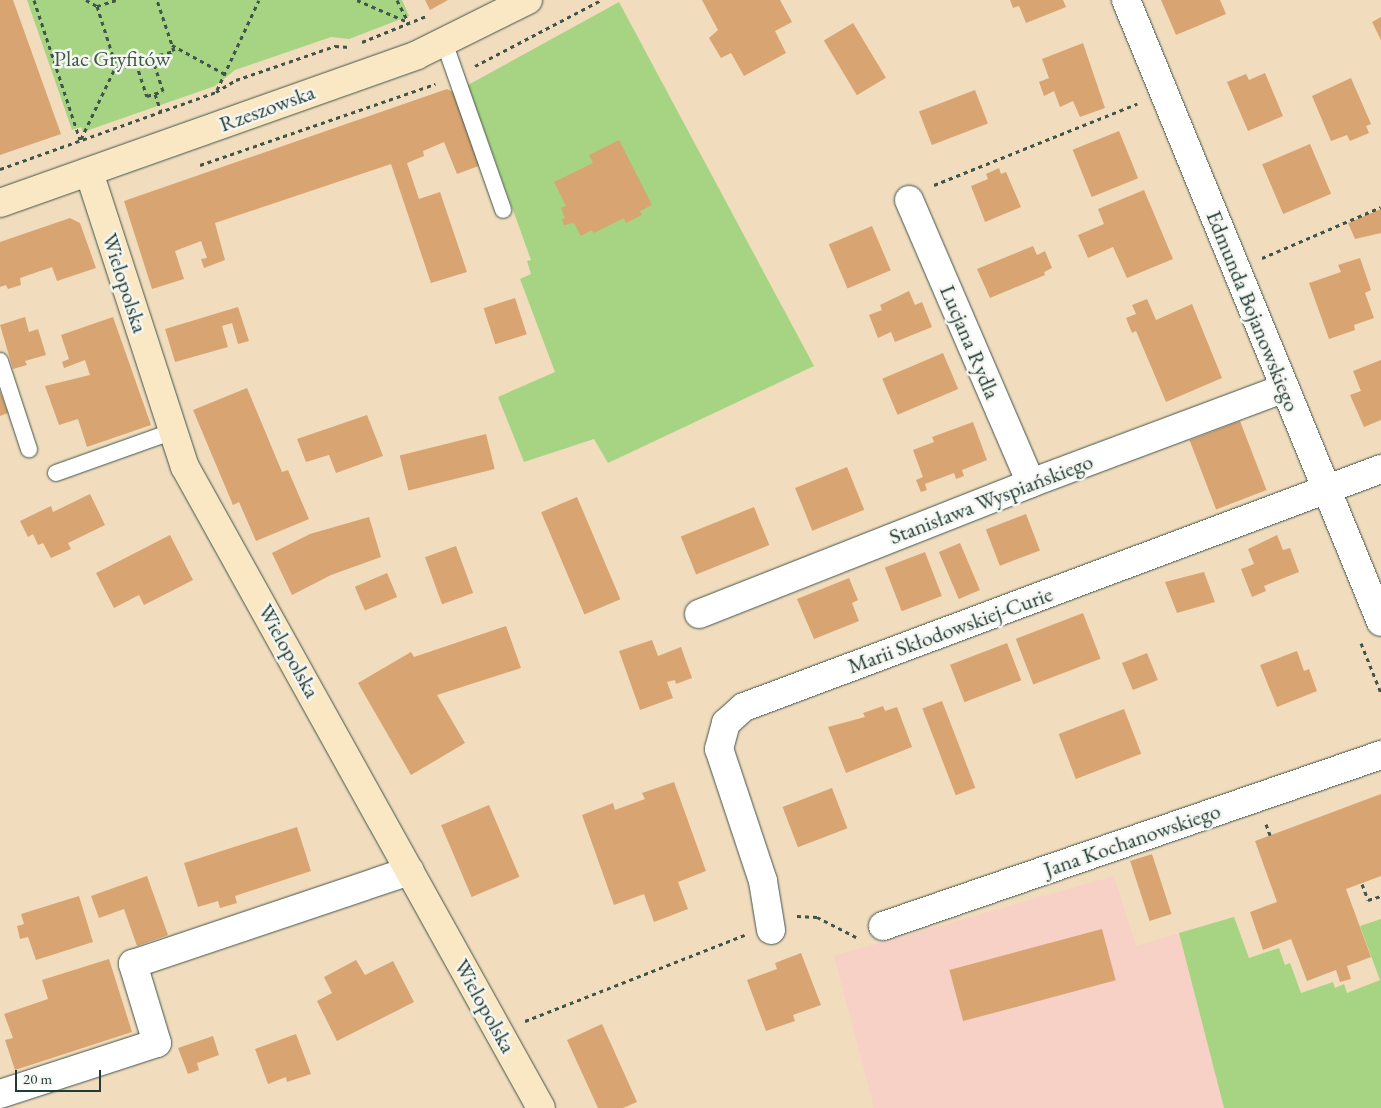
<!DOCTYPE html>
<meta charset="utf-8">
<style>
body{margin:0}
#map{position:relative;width:1381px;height:1108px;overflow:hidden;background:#f2dcbe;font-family:"EB Garamond",serif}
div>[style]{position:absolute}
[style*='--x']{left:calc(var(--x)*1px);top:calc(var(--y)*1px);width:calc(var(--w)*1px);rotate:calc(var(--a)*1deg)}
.built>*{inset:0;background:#f7d1c6}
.green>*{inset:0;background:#a6d482}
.building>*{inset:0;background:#d8a472;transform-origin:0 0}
.path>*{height:3px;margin-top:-1.5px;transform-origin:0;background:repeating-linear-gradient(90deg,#3f5549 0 4px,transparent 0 8px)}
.roads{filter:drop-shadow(0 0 1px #3f5549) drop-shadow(0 0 1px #3f5549)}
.lane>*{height:16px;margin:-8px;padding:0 8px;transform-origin:8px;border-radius:8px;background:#fff}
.street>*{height:28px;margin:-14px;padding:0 14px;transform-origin:14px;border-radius:14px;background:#fff}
.secondary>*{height:28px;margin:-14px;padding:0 14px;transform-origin:14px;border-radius:14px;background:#fae7c3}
span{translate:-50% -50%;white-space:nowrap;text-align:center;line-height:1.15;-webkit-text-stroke:5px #f6f6f2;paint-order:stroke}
.park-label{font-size:22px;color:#3a5b44}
.street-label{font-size:22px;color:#1f3d34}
.scale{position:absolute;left:15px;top:1070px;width:86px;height:22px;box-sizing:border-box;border:2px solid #1f3d34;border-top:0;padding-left:6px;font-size:15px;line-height:18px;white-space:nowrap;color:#1f3d34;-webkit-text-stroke:4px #f6f6f2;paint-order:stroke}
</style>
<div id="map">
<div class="built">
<i style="clip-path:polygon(1114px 876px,1136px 946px,1179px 933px,1224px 1108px,874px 1108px,834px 956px)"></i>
</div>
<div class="green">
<i style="clip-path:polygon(27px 0,402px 0,409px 16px,349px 39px,331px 37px,235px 70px,215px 86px,83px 132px,81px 127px,72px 130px)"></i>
<i style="clip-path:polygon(619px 2px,814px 366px,608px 463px,594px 439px,524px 462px,498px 397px,555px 372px,520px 279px,531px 274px,527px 261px,531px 260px,468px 85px)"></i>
<i style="clip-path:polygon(1234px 917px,1249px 958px,1279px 948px,1285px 965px,1290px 963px,1301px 993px,1333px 982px,1335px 988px,1344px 984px,1347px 993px,1380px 980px,1360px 926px,1381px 919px,1381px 1108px,1224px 1108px,1179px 933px)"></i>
</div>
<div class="building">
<i style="clip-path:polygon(0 0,13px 0,61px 134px,0 155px)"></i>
<i style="clip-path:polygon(425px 0,448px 0,430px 10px)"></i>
<i style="clip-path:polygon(702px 0,780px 0,792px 22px,775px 31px,786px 53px,744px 76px,731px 53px,721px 58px,709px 38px,718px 30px)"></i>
<i style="clip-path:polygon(1010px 0,1063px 0,1066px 7px,1026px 23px,1019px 6px,1013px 8px)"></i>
<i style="clip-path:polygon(1161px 0,1220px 0,1226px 14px,1176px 35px)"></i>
<i style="clip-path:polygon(1381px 17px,1381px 40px,1372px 22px)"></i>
<i style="left:853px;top:23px;width:64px;height:34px;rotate:59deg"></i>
<i style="clip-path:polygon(1083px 43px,1105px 108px,1080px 117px,1073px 101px,1060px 107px,1054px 91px,1044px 96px,1039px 82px,1049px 78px,1042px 59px)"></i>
<i style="clip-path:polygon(1265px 73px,1283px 116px,1248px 131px,1227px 82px,1246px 74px,1249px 80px)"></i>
<i style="clip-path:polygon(1351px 78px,1371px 124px,1366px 126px,1369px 133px,1350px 141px,1347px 135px,1331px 141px,1312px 96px)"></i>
<i style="clip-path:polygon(447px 89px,455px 93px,481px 165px,457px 174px,444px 142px,423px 151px,424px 156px,407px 163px,419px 199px,440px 192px,467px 272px,431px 283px,391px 164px,215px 223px,225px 260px,204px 268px,201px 259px,207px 258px,201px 241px,175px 251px,184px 279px,152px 289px,124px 201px)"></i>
<i style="left:975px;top:90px;width:36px;height:60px;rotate:69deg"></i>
<i style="left:1119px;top:131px;width:51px;height:50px;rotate:68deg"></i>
<i style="clip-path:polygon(619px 140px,652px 205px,640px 211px,642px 215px,626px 223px,624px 218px,594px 233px,592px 230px,581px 236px,574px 223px,564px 225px,562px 219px,565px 218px,561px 208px,566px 206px,554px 182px,593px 163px,589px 155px)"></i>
<i style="left:1310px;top:144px;width:54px;height:52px;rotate:67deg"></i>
<i style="clip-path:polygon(999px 168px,1001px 174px,1006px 172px,1021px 207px,985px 222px,971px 186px,988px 179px,986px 174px)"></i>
<i style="clip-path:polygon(1144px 190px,1173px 259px,1127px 278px,1113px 247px,1088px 258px,1078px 235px,1104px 224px,1098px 209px)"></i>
<i style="clip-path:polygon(1381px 209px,1381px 233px,1355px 239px,1348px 223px)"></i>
<i style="clip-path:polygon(70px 218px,80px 223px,96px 268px,57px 281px,52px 267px,20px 278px,21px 285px,8px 289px,6px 285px,0 287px,0 242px)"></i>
<i style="left:872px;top:226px;width:48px;height:47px;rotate:67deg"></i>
<i style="clip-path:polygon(1033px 246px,1037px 255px,1045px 251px,1052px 268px,1044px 272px,1045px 275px,990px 298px,977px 269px)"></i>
<i style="clip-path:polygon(1360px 258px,1371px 290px,1365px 293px,1374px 318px,1354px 325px,1355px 330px,1329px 339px,1309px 283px,1341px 272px,1338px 265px)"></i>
<i style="clip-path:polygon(909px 291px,915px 305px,922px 302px,932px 327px,895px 342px,891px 332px,878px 338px,869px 315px,882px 310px,880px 305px)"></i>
<i style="left:515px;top:298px;width:38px;height:33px;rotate:72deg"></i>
<i style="clip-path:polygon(1147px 299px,1156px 320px,1192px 304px,1222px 378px,1166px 402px,1136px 331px,1132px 333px,1126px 318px,1136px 314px,1132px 305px)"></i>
<i style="clip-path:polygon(238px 307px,249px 341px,238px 344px,232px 323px,222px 326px,228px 347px,175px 362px,165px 329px)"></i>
<i style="clip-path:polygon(25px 317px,29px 332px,38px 329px,46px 355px,25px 361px,27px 365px,13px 369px,0 325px)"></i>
<i style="clip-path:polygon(113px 317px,151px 425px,87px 447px,78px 419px,59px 425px,45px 386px,90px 375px,85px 360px,64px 368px,62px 362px,69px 359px,61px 335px)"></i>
<i style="left:943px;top:353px;width:39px;height:66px;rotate:67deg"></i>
<i style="clip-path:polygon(1381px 360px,1381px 420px,1364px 427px,1350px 395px,1361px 391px,1353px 371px)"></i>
<i style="clip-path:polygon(247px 388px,282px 472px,288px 470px,309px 519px,256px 541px,239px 502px,233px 505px,193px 410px)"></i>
<i style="clip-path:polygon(0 391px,8px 413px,0 416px)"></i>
<i style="clip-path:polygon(367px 415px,383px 456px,336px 473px,329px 455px,306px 462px,297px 439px)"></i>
<i style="left:1240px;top:421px;width:74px;height:54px;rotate:69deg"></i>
<i style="clip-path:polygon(973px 422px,987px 460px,962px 470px,964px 476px,956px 479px,954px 473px,925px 484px,927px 490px,921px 492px,916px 480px,923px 477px,913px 450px,934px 442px,932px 437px)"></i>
<i style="left:486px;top:434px;width:36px;height:89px;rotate:76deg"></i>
<i style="left:847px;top:467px;width:46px;height:56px;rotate:68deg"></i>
<i style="clip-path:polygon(90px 494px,105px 525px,68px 543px,71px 549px,51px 558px,43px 543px,38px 545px,33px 534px,28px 537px,20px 521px,51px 506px,53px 512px)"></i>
<i style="left:577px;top:497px;width:111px;height:39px;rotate:67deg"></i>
<i style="left:754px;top:507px;width:41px;height:79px;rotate:68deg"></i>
<i style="left:1026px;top:514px;width:39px;height:43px;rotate:69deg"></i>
<i style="clip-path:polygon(369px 517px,381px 557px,331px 575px,292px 595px,272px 553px,310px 534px)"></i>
<i style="clip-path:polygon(170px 535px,193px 580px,144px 605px,139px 595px,114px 608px,96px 573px)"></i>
<i style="clip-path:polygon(1277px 535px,1283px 550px,1290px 548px,1299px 572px,1264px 586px,1266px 591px,1252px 597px,1241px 569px,1254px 564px,1248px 549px)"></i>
<i style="left:960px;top:543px;width:51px;height:23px;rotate:67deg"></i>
<i style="left:456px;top:546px;width:50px;height:33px;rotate:70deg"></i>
<i style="left:925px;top:552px;width:47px;height:43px;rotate:69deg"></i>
<i style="clip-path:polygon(1204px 572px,1215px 602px,1177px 613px,1165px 582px)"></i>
<i style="left:387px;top:573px;width:26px;height:35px;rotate:67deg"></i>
<i style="clip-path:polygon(849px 578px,858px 600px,852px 603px,859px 621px,814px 639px,797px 599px)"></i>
<i style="left:1083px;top:613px;width:49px;height:72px;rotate:69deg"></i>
<i style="clip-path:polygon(506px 626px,521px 668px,437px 695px,465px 743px,411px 775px,358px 683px,411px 652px,414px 657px)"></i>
<i style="clip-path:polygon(652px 640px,658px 656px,681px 647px,692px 678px,676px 684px,675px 680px,667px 682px,673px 698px,640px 710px,619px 651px)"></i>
<i style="left:1007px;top:643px;width:40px;height:61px;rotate:69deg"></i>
<i style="clip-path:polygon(1297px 651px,1304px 671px,1309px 669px,1317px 691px,1277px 707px,1260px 665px)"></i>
<i style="left:1147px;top:653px;width:29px;height:27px;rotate:68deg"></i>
<i style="left:942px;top:701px;width:93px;height:21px;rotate:69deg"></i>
<i style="clip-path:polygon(883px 706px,885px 711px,897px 707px,912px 747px,846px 773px,828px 727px,865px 717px,863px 713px)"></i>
<i style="left:1124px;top:709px;width:48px;height:70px;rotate:69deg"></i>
<i style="clip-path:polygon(674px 782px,706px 871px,678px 882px,688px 909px,654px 922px,644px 894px,614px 905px,582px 815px,613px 803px,615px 810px,645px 799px,642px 793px)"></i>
<i style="left:832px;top:788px;width:43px;height:53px;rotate:69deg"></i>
<i style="clip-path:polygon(1381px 794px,1381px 876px,1346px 889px,1371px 957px,1347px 966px,1351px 979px,1340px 982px,1336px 970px,1307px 981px,1291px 939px,1263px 950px,1250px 912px,1277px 902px,1255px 841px)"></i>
<i style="left:489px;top:805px;width:78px;height:52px;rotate:67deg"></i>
<i style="clip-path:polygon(297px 827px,311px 871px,235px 896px,237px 903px,220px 908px,218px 901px,198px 907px,184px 863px)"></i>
<i style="left:1152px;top:854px;width:63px;height:23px;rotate:72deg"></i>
<i style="clip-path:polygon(147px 876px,168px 935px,137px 946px,124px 909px,99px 918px,91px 896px)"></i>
<i style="clip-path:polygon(79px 896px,93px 942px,36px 960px,28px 937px,20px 939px,17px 926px,24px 924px,21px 914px)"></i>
<i style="left:1102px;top:929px;width:53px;height:158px;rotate:75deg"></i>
<i style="clip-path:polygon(801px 953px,821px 1005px,793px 1015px,795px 1021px,766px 1031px,747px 980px,777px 969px,775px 963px)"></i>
<i style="clip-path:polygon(109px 959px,132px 1032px,15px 1070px,5px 1040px,13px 1038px,4px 1014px,48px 999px,42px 980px)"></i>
<i style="clip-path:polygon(356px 960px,365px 975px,393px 961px,414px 1002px,337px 1041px,317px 1001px,332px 993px,324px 977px)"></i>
<i style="clip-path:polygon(602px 1024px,637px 1102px,623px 1108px,598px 1108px,567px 1040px)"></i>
<i style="clip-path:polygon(296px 1034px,311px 1074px,287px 1082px,286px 1077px,268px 1084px,255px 1049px)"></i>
<i style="clip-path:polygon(213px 1036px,219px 1055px,197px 1063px,199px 1070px,188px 1074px,178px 1048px)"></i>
</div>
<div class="path">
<i style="--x:34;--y:0;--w:147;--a:71.8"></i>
<i style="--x:86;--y:0;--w:13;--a:29"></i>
<i style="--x:116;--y:0;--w:20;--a:162"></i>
<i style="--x:97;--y:6;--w:66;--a:72.4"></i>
<i style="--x:117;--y:69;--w:20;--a:-18"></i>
<i style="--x:136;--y:63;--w:35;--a:72"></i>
<i style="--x:147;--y:96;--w:17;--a:-17"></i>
<i style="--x:163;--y:91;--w:36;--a:-108"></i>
<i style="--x:152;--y:57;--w:23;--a:-15"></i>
<i style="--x:174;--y:51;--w:54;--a:-108.4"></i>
<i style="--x:357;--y:0;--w:56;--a:23.3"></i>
<i style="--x:397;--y:0;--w:25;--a:63"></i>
<i style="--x:362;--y:42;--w:69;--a:-22.1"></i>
<i style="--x:172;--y:45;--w:60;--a:28.7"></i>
<i style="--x:475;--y:66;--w:142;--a:-27.6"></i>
<i style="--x:217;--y:90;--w:99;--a:-65"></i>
<i style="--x:155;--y:94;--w:18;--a:71"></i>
<i style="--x:81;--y:139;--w:81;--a:-64.4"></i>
<i style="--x:200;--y:165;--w:249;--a:-19"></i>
<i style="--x:0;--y:169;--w:229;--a:-19.6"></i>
<i style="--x:216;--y:92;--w:23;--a:-31"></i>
<i style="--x:236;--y:80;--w:105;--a:-19"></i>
<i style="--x:335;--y:46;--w:14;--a:4"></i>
<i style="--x:934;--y:185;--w:219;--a:-21.8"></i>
<i style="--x:1262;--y:258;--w:129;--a:-23.2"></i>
<i style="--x:1361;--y:643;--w:54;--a:68.2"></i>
<i style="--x:1266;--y:824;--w:12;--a:70"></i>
<i style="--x:1362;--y:884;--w:17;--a:69"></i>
<i style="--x:1368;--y:900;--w:14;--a:-17"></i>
<i style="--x:797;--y:916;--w:20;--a:3"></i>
<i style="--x:817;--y:917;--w:44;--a:27.1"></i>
<i style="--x:525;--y:1021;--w:236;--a:-21.4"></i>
</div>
<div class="roads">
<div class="lane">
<i style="--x:444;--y:42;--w:178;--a:70.6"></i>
<i style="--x:0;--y:361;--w:93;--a:71.8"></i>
<i style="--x:56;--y:473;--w:125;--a:-19.6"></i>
</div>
<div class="street">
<i style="--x:1126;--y:0;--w:672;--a:67.71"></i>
<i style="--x:909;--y:200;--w:308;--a:66.7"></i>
<i style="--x:699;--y:614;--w:357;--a:-21.5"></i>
<i style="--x:1031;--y:483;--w:271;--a:-20.5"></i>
<i style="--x:883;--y:926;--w:527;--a:-18.95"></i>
<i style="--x:771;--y:930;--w:50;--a:-99.3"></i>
<i style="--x:763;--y:881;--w:139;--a:-108.4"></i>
<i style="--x:719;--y:749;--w:27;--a:-75"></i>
<i style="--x:726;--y:723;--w:24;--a:-42"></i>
<i style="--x:744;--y:707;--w:680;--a:-20.49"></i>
<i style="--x:0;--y:1094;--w:165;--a:-18"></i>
<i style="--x:157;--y:1043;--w:83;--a:-106.9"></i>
<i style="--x:133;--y:964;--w:292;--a:-18.6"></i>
</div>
<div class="secondary">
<i style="--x:89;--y:172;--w:310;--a:72"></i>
<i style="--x:185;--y:467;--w:733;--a:60.95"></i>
<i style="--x:0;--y:203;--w:442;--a:-19.5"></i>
<i style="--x:417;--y:55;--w:124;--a:-26.4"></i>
</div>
</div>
<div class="park-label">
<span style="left:112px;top:59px">Plac Gryfitów</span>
</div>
<div class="street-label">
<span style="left:267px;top:108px;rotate:-20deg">Rzeszowska</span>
<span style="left:125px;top:283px;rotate:72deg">Wielopolska</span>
<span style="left:1253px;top:311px;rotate:68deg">Edmunda Bojanowskiego</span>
<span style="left:970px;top:342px;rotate:67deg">Lucjana Rydla</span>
<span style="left:991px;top:499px;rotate:-21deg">Stanisława Wyspiańskiego</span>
<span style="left:950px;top:630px;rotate:-20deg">Marii Skłodowskiej-Curie</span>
<span style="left:289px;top:651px;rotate:61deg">Wielopolska</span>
<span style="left:1132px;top:840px;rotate:-19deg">Jana Kochanowskiego</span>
<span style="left:485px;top:1006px;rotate:61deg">Wielopolska</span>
</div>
<div class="scale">20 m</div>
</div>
